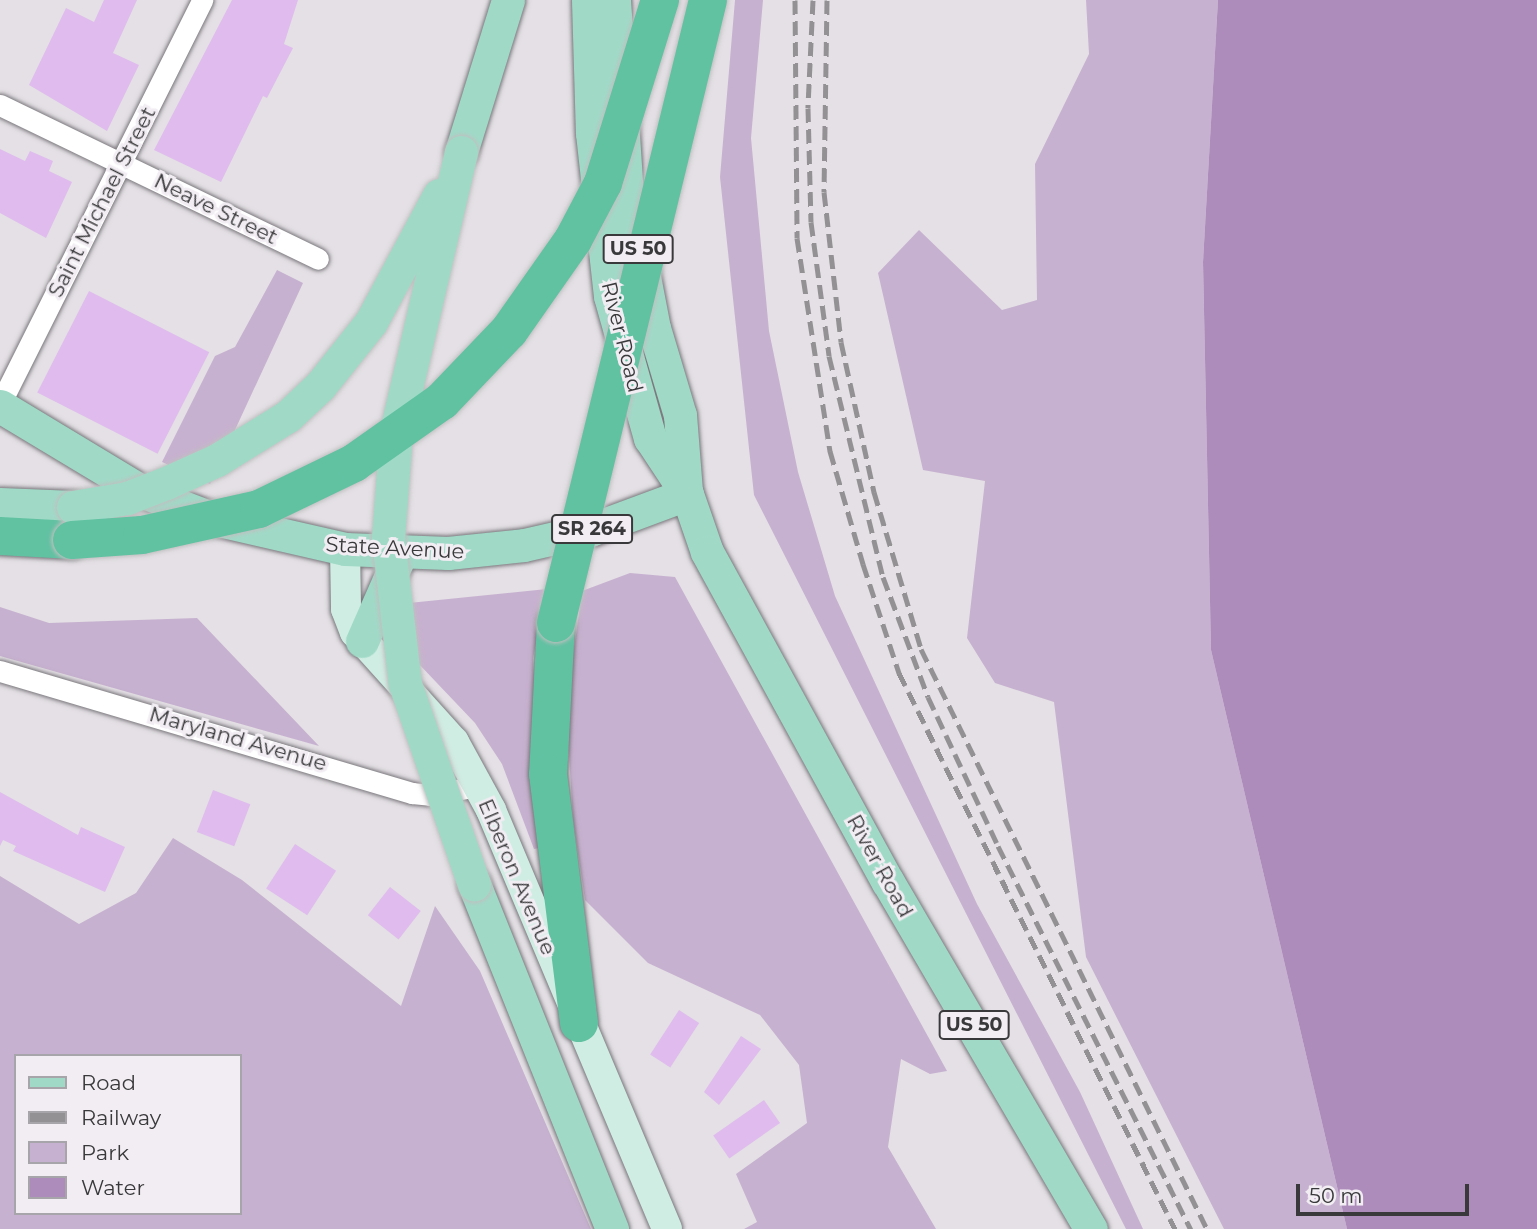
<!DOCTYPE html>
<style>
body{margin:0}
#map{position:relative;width:1537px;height:1229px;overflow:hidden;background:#e4e0e5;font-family:Montserrat,sans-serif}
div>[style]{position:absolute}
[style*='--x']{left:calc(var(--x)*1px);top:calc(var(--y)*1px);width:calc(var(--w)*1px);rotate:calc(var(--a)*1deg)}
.green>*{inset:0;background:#c7b1d0}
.water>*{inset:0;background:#ad8cbb}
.building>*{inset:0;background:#dfbced;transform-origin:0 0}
.roads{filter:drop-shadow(0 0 2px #7a777c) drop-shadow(0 0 2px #7a777c)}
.street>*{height:21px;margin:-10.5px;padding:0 10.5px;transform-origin:10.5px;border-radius:10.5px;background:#fff}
.secondary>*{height:30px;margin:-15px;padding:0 15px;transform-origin:15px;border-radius:15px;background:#d0ede3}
.primary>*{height:33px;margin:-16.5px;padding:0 16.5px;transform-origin:16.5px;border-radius:16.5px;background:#a0dac7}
.highway>*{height:38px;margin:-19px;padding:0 19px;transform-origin:19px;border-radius:19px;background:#61c2a2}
.rail>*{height:5px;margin-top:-2.5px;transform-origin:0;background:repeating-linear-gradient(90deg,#949195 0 14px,transparent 0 21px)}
.bridges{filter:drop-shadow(0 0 2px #c0bfc0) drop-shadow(0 0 2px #c0bfc0)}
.primary-bridge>*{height:33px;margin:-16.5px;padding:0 16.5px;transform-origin:16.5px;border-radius:16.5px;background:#a0dac7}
.highway-bridge>*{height:38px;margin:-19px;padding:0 19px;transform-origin:19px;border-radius:19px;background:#61c2a2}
span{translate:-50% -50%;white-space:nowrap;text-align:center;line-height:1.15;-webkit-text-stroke:6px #f1edf3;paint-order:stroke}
.shield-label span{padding:2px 5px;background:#f1edf3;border:2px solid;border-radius:5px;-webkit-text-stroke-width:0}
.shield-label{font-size:19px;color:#39383a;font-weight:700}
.street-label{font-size:21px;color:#39383a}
.legend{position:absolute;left:14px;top:1054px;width:228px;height:161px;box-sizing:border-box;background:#f1edf3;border:2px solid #a7a5a9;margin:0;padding:9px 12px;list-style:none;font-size:21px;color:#39383a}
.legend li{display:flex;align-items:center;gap:14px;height:35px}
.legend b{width:35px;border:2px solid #a7a5a9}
.scale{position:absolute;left:1296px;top:1184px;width:173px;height:32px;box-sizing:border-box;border:4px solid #39383a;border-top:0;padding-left:9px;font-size:21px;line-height:24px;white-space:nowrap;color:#39383a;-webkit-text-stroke:5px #f1edf3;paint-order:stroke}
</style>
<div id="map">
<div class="green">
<i style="clip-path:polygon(735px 0,763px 0,751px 138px,769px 331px,798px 472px,835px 596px,977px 904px,1080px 1092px,1143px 1229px,1126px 1229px,754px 495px,720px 177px)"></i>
<i style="clip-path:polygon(1086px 0,1218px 0,1203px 262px,1211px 650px,1347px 1229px,1224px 1229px,1086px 957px,1054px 702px,995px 683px,967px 638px,985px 481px,923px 470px,878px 273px,919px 230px,1002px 310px,1037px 300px,1035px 164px,1089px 54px)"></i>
<i style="clip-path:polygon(277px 270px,303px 283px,210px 484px,162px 462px,215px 356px,235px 347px)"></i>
<i style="clip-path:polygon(630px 573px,675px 577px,947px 1071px,930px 1074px,901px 1059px,888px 1147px,936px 1229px,744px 1229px,757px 1222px,736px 1174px,807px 1123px,799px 1065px,760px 1015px,648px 963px,585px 900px,573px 819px,566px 707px,582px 591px)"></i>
<i style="clip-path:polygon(547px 589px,533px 658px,544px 847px,534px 849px,502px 764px,475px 723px,417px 662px,409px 603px)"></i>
<i style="clip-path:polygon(0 607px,49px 623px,197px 618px,319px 746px,0 656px)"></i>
<i style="clip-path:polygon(evenodd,173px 838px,242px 880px,401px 1006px,435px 906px,480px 971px,591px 1229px,0 1229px,0 876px,79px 924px,136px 893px,173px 838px,16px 1056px,240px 1056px,240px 1213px,16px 1213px,16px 1056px)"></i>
</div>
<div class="water">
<i style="clip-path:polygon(1218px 0,1537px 0,1537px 1229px,1347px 1229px,1211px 650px,1203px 262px)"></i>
</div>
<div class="building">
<i style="clip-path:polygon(104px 0,137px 0,113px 53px,139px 65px,107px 131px,29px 85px,66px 8px,94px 22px)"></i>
<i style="clip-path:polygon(232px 0,298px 0,284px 44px,293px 48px,267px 98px,263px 96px,221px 182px,154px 150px)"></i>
<i style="clip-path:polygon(0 149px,25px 161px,30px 151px,53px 161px,49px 171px,72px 182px,46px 238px,0 213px)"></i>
<i style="left:89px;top:291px;width:135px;height:114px;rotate:27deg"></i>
<i style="left:213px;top:790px;width:40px;height:45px;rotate:21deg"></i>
<i style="clip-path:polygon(0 792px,78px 835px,81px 827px,125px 847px,105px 892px,13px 851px,16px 846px,3px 840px,0 846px)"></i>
<i style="left:295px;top:844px;width:49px;height:53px;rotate:33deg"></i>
<i style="left:390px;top:887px;width:39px;height:36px;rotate:38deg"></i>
<i style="left:679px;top:1010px;width:24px;height:53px;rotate:33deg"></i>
<i style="clip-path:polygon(741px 1036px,761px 1049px,719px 1105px,704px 1092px)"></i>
<i style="left:764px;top:1100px;width:28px;height:62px;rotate:55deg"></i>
</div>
<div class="roads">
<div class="street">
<i style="--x:0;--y:105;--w:353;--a:25.8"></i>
<i style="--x:0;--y:404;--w:452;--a:-63.4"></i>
<i style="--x:0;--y:671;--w:430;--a:16.5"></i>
<i style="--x:412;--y:793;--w:18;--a:6"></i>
<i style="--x:430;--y:795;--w:48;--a:-10.8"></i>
</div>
<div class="secondary">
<i style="--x:345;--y:549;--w:60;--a:89"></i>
<i style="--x:346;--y:609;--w:25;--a:69"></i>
<i style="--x:355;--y:632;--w:148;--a:48"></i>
<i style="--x:454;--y:742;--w:77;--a:61.4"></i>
<i style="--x:491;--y:810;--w:454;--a:67.2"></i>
</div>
<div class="primary">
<i style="--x:588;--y:0;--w:133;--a:88.3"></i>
<i style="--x:592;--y:133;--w:164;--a:83.7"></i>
<i style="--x:610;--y:296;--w:148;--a:74.3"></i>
<i style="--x:650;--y:438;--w:67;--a:56.5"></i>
<i style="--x:687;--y:494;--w:61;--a:71"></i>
<i style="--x:707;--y:552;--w:376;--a:61.3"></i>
<i style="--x:888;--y:882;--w:402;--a:59.7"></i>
<i style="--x:614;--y:0;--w:183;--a:86.2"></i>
<i style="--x:626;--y:183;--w:148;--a:79.1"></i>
<i style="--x:654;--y:328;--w:91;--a:73.4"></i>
<i style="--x:680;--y:415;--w:77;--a:85.5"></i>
<i style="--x:461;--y:152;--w:159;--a:-72.8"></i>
<i style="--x:0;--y:406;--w:165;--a:31.1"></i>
<i style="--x:141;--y:491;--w:78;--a:21"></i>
<i style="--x:214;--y:519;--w:134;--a:12.9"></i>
<i style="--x:345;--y:549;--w:103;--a:2.2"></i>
<i style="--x:448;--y:553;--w:76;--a:-6"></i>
<i style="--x:524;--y:545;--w:68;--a:-12.8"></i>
<i style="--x:590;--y:530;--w:103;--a:-20.4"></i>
<i style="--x:0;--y:504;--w:73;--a:2.4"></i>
<i style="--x:362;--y:641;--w:92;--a:-66.2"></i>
<i style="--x:474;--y:884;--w:372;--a:68.2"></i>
</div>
<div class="highway">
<i style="--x:0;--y:536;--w:72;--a:3.2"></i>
<i style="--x:556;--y:623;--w:151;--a:93"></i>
<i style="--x:548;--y:774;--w:251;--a:82.9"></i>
</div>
</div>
<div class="rail">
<i style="--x:795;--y:0;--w:238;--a:89.5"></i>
<i style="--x:797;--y:238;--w:216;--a:81.2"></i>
<i style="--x:830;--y:451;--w:118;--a:73.7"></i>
<i style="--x:863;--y:564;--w:115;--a:71.7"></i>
<i style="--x:899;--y:673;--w:621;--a:63.6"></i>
<i style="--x:813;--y:0;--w:108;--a:92.7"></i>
<i style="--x:808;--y:108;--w:114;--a:88.5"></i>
<i style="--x:811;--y:222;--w:135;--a:82.3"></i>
<i style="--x:829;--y:356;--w:228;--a:76.3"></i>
<i style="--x:883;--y:577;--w:128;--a:69.4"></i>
<i style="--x:928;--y:697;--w:165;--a:64.8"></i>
<i style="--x:998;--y:846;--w:429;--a:63.3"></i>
<i style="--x:827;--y:0;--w:192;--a:90.9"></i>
<i style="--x:824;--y:192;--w:151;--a:83.5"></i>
<i style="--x:841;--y:342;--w:154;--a:77.6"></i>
<i style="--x:874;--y:492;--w:164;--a:73.3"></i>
<i style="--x:921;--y:649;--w:647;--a:63.75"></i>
</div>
<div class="bridges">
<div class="primary-bridge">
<i style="--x:461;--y:152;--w:287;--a:103.1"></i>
<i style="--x:396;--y:432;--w:106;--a:94.3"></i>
<i style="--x:388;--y:538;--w:147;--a:83.4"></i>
<i style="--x:405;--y:684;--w:212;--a:71"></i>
<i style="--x:73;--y:507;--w:55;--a:-9.5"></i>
<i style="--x:127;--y:498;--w:42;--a:-21"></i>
<i style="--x:166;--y:483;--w:56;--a:-24.3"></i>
<i style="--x:217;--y:460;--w:84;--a:-31.8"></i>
<i style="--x:288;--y:416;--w:44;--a:-43.2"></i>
<i style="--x:320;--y:386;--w:82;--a:-51.4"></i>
<i style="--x:371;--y:322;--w:144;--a:-61.8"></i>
</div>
<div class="highway-bridge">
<i style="--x:72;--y:540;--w:70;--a:-4.1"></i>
<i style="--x:142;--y:535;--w:120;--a:-12.5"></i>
<i style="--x:259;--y:509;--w:106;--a:-25.8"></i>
<i style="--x:354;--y:463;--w:108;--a:-35.2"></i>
<i style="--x:442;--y:401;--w:97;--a:-46.3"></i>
<i style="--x:509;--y:331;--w:111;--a:-54.9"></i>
<i style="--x:573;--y:240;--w:64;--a:-62.2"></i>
<i style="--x:603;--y:183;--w:192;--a:-72.7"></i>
<i style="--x:556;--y:623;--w:641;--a:-76.29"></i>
</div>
</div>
<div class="shield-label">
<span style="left:638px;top:249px">US 50</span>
<span style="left:592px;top:529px">SR 264</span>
<span style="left:974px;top:1025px">US 50</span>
</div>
<div class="street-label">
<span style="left:102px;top:202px;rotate:-63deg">Saint Michael Street</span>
<span style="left:216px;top:209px;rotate:26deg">Neave Street</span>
<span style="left:622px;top:337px;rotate:76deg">River Road</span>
<span style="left:395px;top:548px;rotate:3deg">State Avenue</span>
<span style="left:238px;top:739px;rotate:16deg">Maryland Avenue</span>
<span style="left:880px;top:866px;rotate:61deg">River Road</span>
<span style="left:517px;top:877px;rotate:67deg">Elberon Avenue</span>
</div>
<ul class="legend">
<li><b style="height:9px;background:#a0dac7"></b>Road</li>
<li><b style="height:9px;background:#949195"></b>Railway</li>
<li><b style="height:19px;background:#c7b1d0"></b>Park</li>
<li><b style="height:19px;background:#ad8cbb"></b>Water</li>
</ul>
<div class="scale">50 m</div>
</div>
